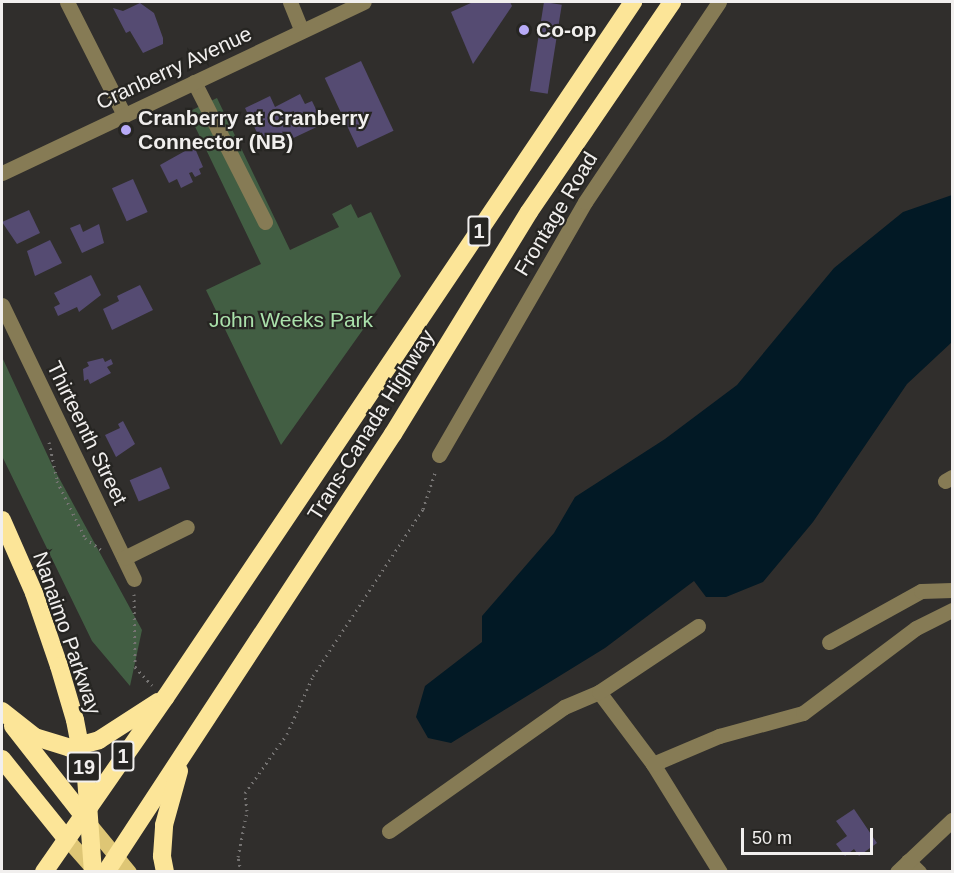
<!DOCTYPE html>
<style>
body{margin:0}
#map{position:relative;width:954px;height:873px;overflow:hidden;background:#302e2c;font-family:Arial,sans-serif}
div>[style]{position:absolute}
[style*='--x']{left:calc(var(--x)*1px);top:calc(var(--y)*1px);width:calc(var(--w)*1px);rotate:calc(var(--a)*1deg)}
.green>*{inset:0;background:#425e43}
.water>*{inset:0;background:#021925}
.building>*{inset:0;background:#554b72;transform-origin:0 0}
.path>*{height:3px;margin-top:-1.5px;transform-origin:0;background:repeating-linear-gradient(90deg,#767473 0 1.5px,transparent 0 6px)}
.minor>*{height:15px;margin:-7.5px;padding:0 7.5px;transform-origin:7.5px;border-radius:7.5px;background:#867b55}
.major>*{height:15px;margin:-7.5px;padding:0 7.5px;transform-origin:7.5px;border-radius:7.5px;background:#dec675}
.highway>*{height:18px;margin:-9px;padding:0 9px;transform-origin:9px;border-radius:9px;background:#fce598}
.highway-bridge>*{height:18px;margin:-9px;padding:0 9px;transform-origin:9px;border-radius:9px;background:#fce598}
.dots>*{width:16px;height:16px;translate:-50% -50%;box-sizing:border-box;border:3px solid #262522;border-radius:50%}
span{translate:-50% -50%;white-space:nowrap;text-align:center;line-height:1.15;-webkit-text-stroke:4.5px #262522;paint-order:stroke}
.shield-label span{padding:2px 4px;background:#262522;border:2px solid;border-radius:4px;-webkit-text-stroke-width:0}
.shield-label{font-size:20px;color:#f1efee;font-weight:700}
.poi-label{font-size:21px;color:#f1efee;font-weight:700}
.left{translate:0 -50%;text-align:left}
.street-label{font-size:21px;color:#f1efee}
.park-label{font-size:21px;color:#aae1ab}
.frame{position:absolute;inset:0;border:3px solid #f1efee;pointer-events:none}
.scale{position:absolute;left:741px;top:828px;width:132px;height:27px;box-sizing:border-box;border:3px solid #f1efee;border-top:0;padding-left:8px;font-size:18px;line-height:21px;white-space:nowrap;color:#f1efee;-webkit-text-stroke:4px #262522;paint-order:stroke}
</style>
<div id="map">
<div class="green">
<i style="clip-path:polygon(217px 98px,290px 250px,339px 227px,332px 214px,351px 204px,358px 218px,371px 212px,401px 276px,281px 445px,206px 290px,261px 264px,188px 112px)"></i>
<i style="clip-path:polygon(2px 357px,52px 465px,142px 630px,130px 686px,92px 641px,2px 456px)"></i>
</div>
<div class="water">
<i style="clip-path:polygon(952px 195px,952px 342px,907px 384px,813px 522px,763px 582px,726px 597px,706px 597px,694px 581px,605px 648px,451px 743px,428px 738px,416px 717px,425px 686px,482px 642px,482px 616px,554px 533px,575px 497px,665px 439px,737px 385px,834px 268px,903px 212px)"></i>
</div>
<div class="building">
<i style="clip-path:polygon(473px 2px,510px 2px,512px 6px,473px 64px,451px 12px)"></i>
<i style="left:544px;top:2px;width:18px;height:90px;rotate:9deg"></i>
<i style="clip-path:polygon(140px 3px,154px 13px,163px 38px,163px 44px,143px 53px,130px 31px,126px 33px,113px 8px,123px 11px)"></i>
<i style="left:361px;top:61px;width:77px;height:40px;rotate:65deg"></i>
<i style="clip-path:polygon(300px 94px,305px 104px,312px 101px,323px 124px,266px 151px,245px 108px,270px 96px,275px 107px)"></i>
<i style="clip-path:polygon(194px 146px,203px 167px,199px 169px,201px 174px,195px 177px,192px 172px,189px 173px,193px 182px,181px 188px,177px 179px,169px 183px,160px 165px)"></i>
<i style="left:133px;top:179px;width:36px;height:23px;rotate:66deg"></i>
<i style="clip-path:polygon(29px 210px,40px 233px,17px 244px,2px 222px)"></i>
<i style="clip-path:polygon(80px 224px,83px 232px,99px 224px,104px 243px,82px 253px,70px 228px)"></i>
<i style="clip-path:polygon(50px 240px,62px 263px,35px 276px,27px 251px)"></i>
<i style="clip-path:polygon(91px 275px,101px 295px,79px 312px,77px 307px,58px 316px,54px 307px,60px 304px,54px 293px)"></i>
<i style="clip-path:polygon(140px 285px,153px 310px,112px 330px,103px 309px,119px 301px,117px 296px)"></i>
<i style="clip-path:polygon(103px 358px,105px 362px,111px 359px,113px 364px,107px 367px,111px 373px,90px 384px,88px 379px,84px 381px,83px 369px,89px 366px,87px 362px)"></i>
<i style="clip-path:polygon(123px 421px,135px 444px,116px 457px,105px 435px,120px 428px,118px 424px)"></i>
<i style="left:161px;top:467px;width:23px;height:34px;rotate:67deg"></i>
<i style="clip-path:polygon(854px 809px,877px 843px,859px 856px,854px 849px,845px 856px,836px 844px,847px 836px,836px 821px)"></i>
</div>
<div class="path">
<i style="--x:49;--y:442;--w:40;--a:78"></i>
<i style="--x:57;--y:481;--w:64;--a:63.8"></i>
<i style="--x:85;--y:538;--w:22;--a:36"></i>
<i style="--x:134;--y:594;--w:73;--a:89.2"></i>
<i style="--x:135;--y:667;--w:25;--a:47"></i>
<i style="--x:241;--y:872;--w:15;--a:-101"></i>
<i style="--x:238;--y:857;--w:47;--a:-78.9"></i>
<i style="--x:247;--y:811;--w:18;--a:-96"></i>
<i style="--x:245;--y:793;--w:72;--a:-54.6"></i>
<i style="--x:287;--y:734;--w:64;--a:-65.9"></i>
<i style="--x:313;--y:676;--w:200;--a:-56.6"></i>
<i style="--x:423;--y:509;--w:41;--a:-71.6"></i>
</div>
<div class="minor">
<i style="--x:67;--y:2;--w:127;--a:63.2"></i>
<i style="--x:290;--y:2;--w:31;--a:68"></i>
<i style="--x:194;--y:82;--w:157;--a:63.1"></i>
<i style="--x:2;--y:173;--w:400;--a:-25.3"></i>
<i style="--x:2;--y:305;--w:304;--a:64.3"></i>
<i style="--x:439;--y:455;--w:292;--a:-60"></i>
<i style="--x:585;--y:202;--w:241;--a:-56.2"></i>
<i style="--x:945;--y:481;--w:8;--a:-30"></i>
<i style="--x:124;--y:558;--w:70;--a:-26.2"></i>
<i style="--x:829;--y:642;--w:105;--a:-29"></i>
<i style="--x:921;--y:591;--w:31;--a:-2"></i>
<i style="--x:599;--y:692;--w:90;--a:53.1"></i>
<i style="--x:653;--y:764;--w:127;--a:58.2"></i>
<i style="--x:653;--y:764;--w:72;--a:-23"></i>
<i style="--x:719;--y:736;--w:87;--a:-15.3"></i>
<i style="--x:803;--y:713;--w:141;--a:-37"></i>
<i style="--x:916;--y:628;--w:40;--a:-26.6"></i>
<i style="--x:389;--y:831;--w:214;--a:-35.3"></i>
<i style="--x:564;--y:707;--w:38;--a:-23"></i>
<i style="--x:599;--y:692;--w:119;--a:-33.7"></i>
<i style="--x:908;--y:861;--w:16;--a:45"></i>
<i style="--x:897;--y:872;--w:76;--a:-43.4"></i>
</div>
<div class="major">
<i style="--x:87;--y:821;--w:66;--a:50.5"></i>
<i style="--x:65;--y:837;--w:45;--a:48.6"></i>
</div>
<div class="highway">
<i style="--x:2;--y:520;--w:80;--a:66.3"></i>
<i style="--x:34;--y:593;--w:77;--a:71.1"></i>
<i style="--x:2;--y:711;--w:42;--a:38.2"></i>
<i style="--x:35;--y:737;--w:37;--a:17"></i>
<i style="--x:70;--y:748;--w:30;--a:-15"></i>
<i style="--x:99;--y:740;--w:70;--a:-32.8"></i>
<i style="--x:13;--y:726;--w:112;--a:51.9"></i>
<i style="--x:2;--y:759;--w:100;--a:51.1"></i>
<i style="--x:44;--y:872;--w:212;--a:-55.2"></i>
<i style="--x:165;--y:698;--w:839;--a:-56.08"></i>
<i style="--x:106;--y:872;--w:524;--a:-56.77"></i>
<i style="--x:393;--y:434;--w:260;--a:-58.5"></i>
<i style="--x:529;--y:212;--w:254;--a:-55.7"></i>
<i style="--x:165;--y:872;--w:16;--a:-101"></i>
<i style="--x:162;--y:856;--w:31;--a:-86"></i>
<i style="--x:164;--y:825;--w:56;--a:-74.5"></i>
</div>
<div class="highway-bridge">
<i style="--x:59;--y:666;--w:56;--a:73.5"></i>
<i style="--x:75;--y:720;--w:58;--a:79.1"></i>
<i style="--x:86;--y:777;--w:95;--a:85.8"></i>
</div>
<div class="dots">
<i style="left:524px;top:30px;background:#b8abf7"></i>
<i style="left:126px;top:130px;background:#b8abf7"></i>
</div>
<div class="shield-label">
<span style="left:479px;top:231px">1</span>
<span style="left:123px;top:756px">1</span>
<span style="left:84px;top:767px">19</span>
</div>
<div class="poi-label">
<span class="left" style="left:536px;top:30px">Co-op</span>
<span class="left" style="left:138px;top:130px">Cranberry at Cranberry<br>Connector (NB)</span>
</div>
<div class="street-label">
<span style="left:174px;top:68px;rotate:-25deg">Cranberry Avenue</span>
<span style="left:556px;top:214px;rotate:-59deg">Frontage Road</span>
<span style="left:371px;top:425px;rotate:-58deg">Trans-Canada Highway</span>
<span style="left:87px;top:433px;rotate:64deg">Thirteenth Street</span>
<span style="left:67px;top:633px;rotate:71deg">Nanaimo Parkway</span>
</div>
<div class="park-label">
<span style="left:291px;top:320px">John Weeks Park</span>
</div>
<div class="frame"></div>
<div class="scale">50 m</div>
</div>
